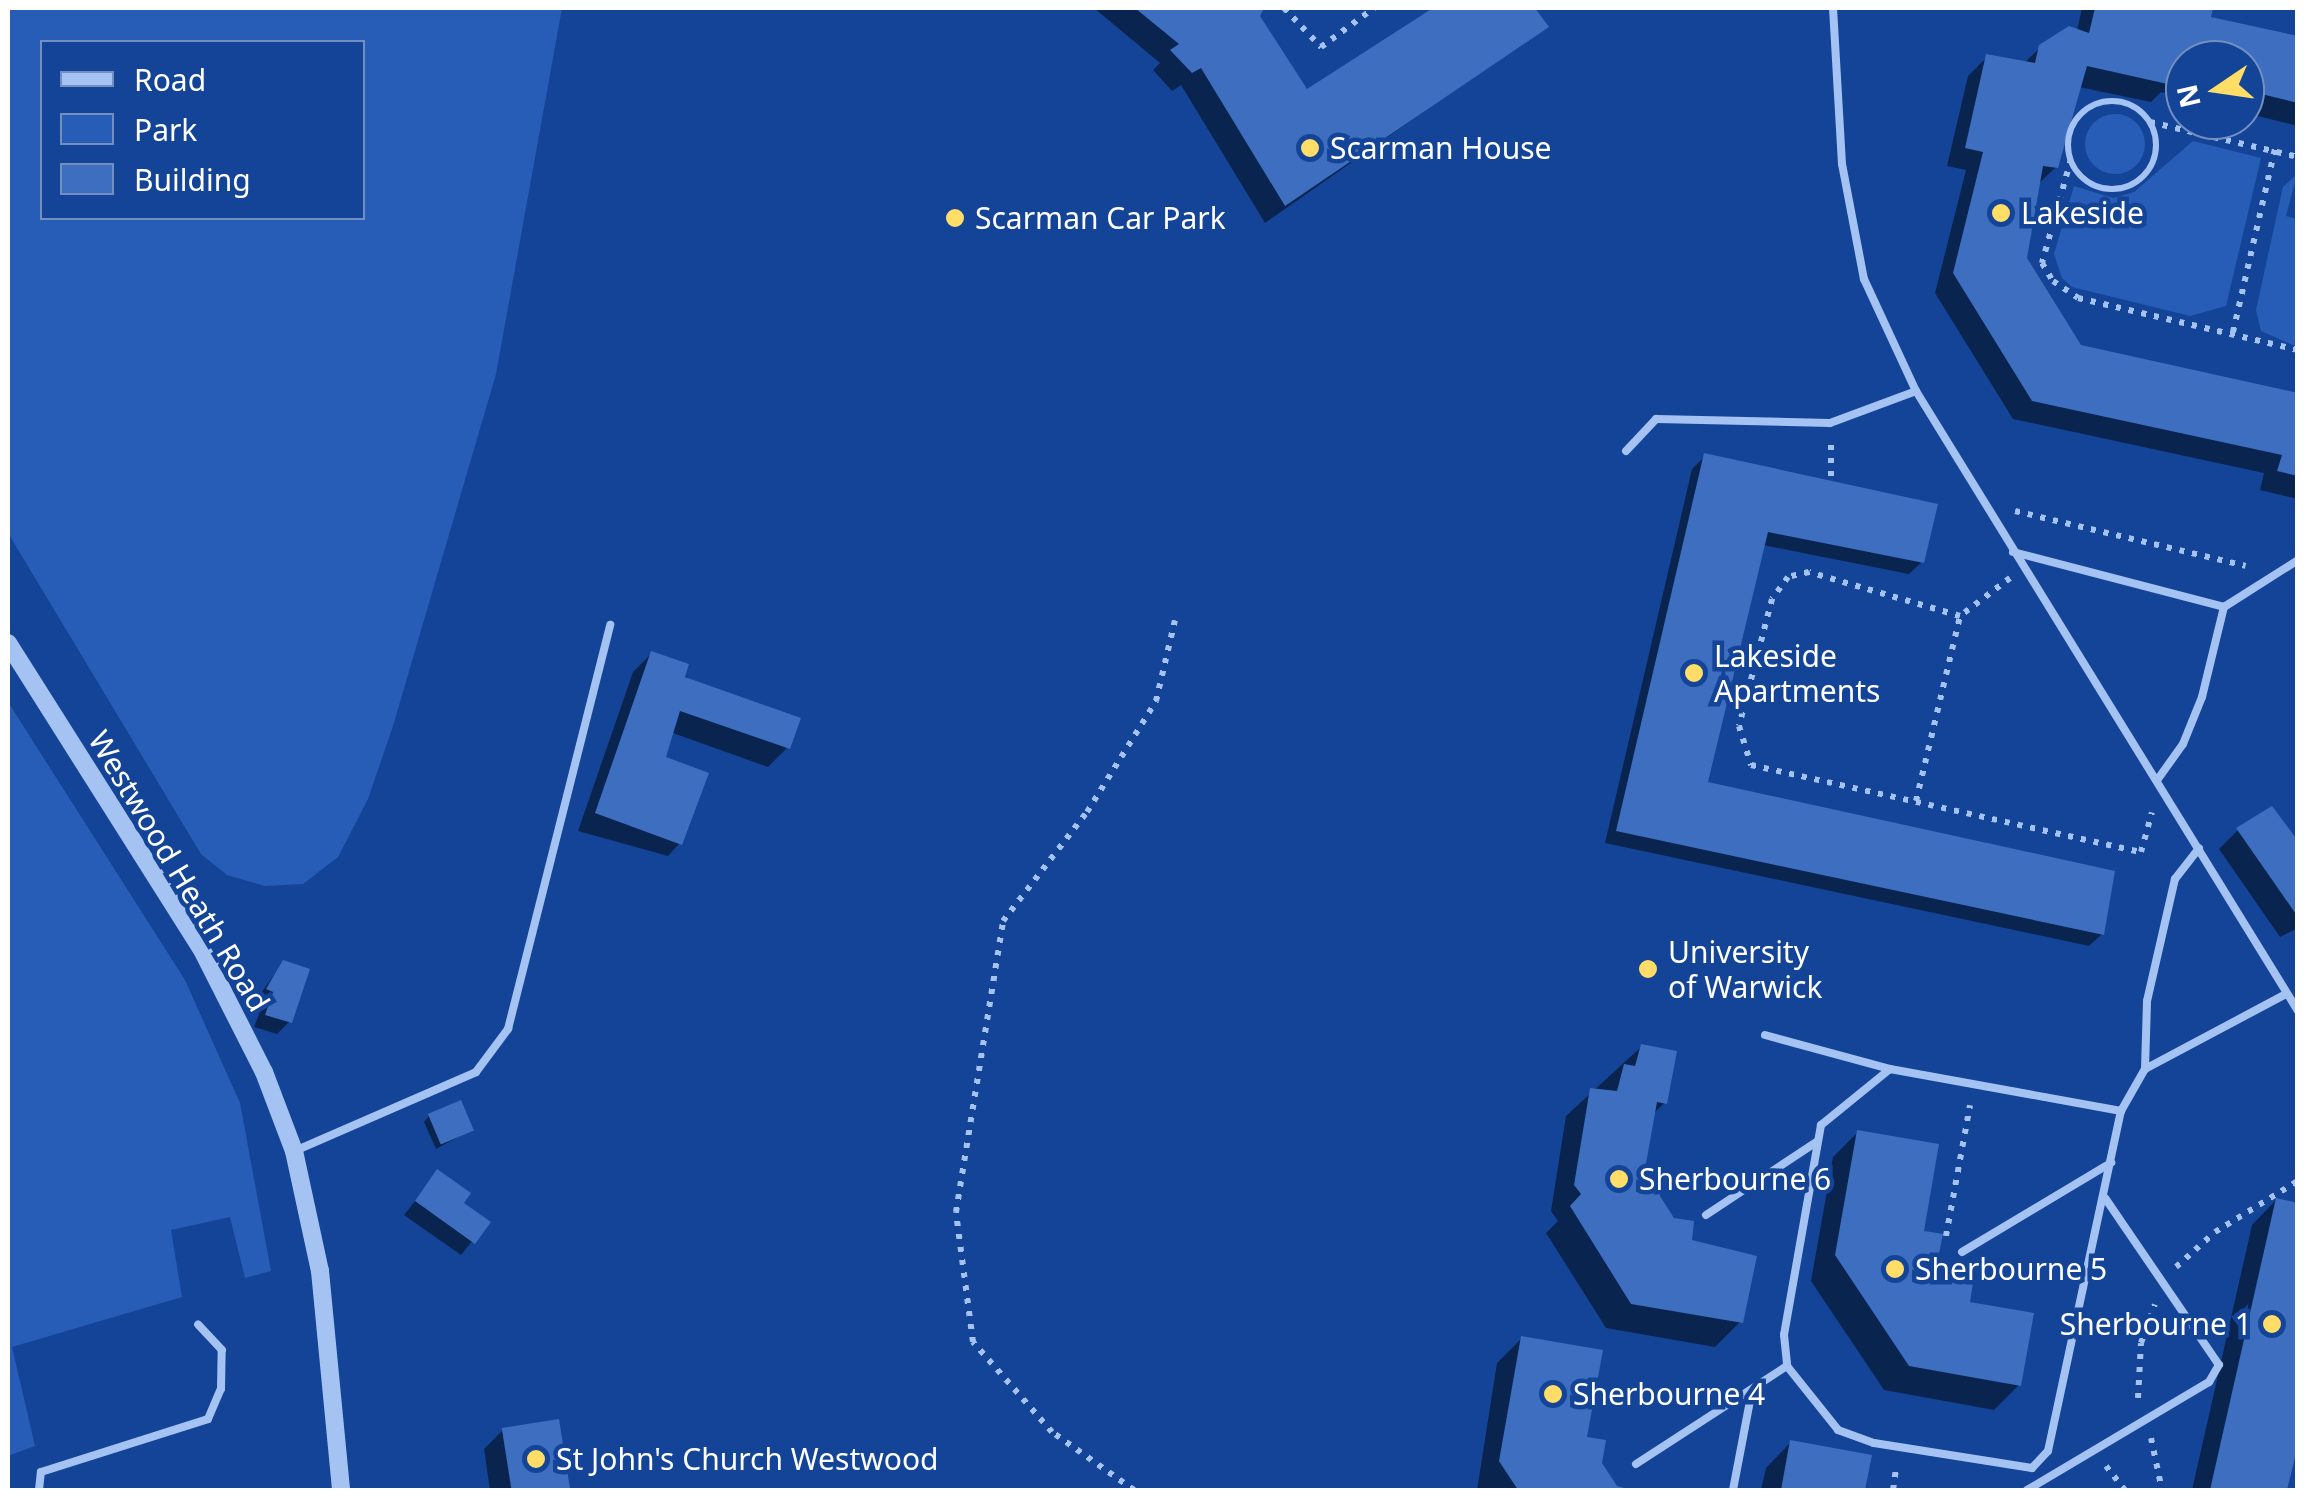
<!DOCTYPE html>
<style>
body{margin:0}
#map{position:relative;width:2305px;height:1498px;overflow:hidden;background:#144497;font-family:"Noto Sans",sans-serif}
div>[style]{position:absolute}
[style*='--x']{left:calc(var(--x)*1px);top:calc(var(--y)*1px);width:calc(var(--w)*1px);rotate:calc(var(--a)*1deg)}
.green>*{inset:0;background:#275db6}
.round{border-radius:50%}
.shadow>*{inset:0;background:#0007}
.building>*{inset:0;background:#3d6ebf;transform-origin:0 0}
.path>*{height:6px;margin-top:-3px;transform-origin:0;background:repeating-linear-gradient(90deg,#a5c3f2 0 5px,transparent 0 13px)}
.path>.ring{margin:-3px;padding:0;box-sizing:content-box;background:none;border:6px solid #a5c3f2;border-radius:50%}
.service>*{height:8px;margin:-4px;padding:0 4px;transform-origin:4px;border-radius:4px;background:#a5c3f2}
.tertiary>*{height:18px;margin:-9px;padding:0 9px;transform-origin:9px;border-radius:9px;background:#a5c3f2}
.dots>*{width:28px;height:28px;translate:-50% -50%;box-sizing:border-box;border:5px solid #144497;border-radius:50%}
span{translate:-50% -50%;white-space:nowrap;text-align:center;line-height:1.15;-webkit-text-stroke:9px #144497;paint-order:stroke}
.poi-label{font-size:30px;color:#fff}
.left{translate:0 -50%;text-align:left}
.right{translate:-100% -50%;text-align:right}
.street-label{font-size:30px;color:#fff}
.frame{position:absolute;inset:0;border:10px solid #fff;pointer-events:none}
.legend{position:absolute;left:40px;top:40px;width:325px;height:180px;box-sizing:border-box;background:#144497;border:2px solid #728fc1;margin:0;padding:12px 18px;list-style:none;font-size:30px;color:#fff}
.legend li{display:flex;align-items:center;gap:20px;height:50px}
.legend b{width:50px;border:2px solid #728fc1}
.north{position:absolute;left:2165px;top:40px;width:100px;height:100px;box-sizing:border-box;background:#144497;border:2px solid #728fc1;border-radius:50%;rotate:257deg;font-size:28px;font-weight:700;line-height:40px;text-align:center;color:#fff}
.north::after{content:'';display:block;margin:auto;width:35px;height:45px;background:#ffdd67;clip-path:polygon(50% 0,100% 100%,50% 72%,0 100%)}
</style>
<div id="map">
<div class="green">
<i style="clip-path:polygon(evenodd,8px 8px,562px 8px,496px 374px,393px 726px,368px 799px,338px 857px,303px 884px,265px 886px,227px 875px,201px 854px,8px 533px,8px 8px,362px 42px,362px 218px,42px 218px,42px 42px,362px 42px)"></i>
<i class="round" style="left:2085px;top:114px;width:60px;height:60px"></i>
<i style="clip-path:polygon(2193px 141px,2261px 158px,2226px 306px,2190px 316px,2072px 287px,2062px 278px,2054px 254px,2074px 186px,2113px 198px,2134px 192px)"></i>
<i style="clip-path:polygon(2297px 174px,2286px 216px,2297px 219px,2297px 347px,2261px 331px,2256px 310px,2283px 187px)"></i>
<i style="clip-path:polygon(8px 702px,185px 980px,240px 1103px,271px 1271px,245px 1278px,230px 1217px,171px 1230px,182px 1297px,12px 1347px,35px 1446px,8px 1456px)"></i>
</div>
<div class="shadow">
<i style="clip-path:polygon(1094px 8px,1261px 8px,1257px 15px,1307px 93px,1438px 8px,1532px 8px,1545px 27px,1265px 223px,1181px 85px,1172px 91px,1153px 70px,1160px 63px)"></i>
<i style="clip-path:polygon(2082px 8px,2211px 8px,2208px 19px,2298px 39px,2298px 126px,2245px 113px,2245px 60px,2185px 60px,2185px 98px,2161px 92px,2151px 102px,2074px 86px,2056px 167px,2037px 185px,2025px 259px,2079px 347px,2293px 395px,2298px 391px,2298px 499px,2260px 490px,2264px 473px,2013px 419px,1935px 293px,1966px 170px,1947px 166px,1968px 76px,1987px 57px,2024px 63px,2041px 47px,2077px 31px)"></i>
<i style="clip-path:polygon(1705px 456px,1922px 562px,1909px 574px,1763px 545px,1705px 784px,2102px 934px,2089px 946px,1605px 843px,1692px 469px)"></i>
<i style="clip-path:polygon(652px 653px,787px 748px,768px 767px,670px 732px,657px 770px,680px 843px,668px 856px,578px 831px,633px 672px)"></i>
<i style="clip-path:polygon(2238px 830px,2298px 846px,2298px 928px,2280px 937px,2219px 849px)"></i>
<i style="clip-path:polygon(283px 963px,289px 1022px,277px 1034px,254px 1027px,263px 1004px,255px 1001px)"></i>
<i style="clip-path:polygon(1641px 1047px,1664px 1103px,1652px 1115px,1642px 1171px,1740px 1322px,1715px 1347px,1606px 1328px,1546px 1233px,1558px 1221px,1551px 1211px,1566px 1116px)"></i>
<i style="clip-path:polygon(429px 1116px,471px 1130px,436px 1149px,424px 1122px)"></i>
<i style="clip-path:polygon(1858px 1132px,2019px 1385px,1994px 1410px,1884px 1390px,1811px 1281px,1833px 1157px)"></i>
<i style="clip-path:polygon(438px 1172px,460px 1203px,487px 1223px,461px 1255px,404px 1215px)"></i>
<i style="clip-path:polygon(2276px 1200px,2298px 1434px,2285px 1490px,2192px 1490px,2252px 1225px)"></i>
<i style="clip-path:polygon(1522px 1338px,1615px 1488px,1629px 1490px,1477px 1490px,1497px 1363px)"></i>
<i style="clip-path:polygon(557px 1422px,568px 1490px,490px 1490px,484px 1449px,503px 1430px)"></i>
<i style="clip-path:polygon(1790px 1443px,1869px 1457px,1863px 1490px,1761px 1490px,1766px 1468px)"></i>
</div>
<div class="building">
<i style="clip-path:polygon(1135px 8px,1264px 8px,1260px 16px,1307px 89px,1433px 8px,1535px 8px,1549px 27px,1285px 206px,1201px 68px,1192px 73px,1170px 50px,1179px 44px)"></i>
<i style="clip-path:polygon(2095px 8px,2213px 8px,2211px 17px,2298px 36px,2298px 103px,2245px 90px,2245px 60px,2185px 60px,2185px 75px,2174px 72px,2172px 85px,2087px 66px,2058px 168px,2043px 166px,2027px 258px,2081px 345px,2298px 393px,2298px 476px,2277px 471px,2282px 455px,2032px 401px,1953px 273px,1983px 152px,1965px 148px,1986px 54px,2035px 63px,2039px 45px,2069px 26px,2089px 33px)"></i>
<i style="clip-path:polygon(1704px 453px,1938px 504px,1924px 563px,1768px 532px,1708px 782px,2115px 871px,2104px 935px,1616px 831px)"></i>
<i style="clip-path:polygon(651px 651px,689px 664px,685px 677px,801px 718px,790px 749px,680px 711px,666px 757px,709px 773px,682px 845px,595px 813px)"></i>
<i style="clip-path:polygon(2272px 806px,2298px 841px,2298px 917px,2236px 828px)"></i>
<i style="clip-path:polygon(283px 960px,310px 969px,292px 1023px,265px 1015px,273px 992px,266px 989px)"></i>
<i style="clip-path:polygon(1641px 1044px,1677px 1051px,1667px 1104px,1657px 1102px,1645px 1169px,1664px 1172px,1660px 1196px,1674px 1218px,1694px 1221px,1692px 1240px,1757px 1256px,1743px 1323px,1631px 1304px,1570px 1206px,1581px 1194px,1574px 1185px,1590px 1088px,1617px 1091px,1624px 1064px,1635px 1066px)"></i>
<i style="left:461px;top:1100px;width:33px;height:36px;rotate:67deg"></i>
<i style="clip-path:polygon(1857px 1130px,1939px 1144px,1924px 1231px,1943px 1234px,1938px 1258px,1954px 1280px,1973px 1283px,1970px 1302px,2034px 1313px,2021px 1386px,1909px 1366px,1835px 1255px)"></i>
<i style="clip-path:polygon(437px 1169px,471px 1193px,464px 1203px,491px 1222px,475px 1244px,415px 1201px)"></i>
<i style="clip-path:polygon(2276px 1198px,2298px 1203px,2298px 1445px,2287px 1490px,2210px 1490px)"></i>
<i style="clip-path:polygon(1521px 1336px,1603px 1350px,1587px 1437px,1606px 1440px,1602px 1463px,1617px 1486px,1632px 1490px,1518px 1490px,1499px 1461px)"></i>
<i style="left:559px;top:1419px;width:72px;height:58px;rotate:81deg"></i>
<i style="clip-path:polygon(1790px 1440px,1872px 1455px,1865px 1490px,1781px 1490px)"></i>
</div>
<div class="path">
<i style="--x:1284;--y:8;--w:54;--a:46.5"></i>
<i style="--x:1321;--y:47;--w:66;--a:-36.3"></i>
<i class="ring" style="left:2068px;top:101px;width:82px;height:82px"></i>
<i style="--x:2150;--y:122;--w:152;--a:13.3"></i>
<i style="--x:2071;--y:159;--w:108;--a:105.6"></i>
<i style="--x:2042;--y:263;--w:21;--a:59"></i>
<i style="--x:2053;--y:281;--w:30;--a:34"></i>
<i style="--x:2078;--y:298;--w:226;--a:13.3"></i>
<i style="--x:2233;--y:332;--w:188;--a:-77.1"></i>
<i style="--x:1831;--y:445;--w:36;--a:90"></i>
<i style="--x:2015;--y:511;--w:237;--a:13.4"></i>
<i style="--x:2010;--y:578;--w:63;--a:142.8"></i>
<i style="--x:1960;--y:616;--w:157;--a:-163.8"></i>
<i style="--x:1809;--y:572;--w:22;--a:167"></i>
<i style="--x:1788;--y:577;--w:27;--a:126"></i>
<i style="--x:1772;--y:599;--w:131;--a:104.6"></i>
<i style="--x:1739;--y:726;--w:41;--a:72.9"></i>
<i style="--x:1751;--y:765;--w:400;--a:12.6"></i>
<i style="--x:2141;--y:852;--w:41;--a:-74.6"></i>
<i style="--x:1916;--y:801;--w:190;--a:-76.6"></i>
<i style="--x:1946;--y:1236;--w:133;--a:-79.6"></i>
<i style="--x:2176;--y:1267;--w:52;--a:-41.9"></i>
<i style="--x:2215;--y:1232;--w:97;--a:-31.6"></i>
<i style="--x:2138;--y:1398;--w:55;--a:-86.9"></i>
<i style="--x:2141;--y:1343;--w:41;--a:-70.3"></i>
<i style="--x:2151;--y:1438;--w:53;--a:78.1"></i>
<i style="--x:2106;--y:1466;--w:31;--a:52"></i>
<i style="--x:1134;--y:1490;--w:100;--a:-144.7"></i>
<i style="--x:1052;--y:1432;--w:120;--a:-131.3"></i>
<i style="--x:973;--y:1342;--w:131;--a:-97.5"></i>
<i style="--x:956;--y:1212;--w:295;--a:-80.8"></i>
<i style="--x:1003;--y:921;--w:138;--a:-52.4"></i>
<i style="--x:1087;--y:812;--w:131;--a:-58.1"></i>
<i style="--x:1156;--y:701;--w:83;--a:-76.8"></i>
<i style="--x:1893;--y:1490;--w:22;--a:-82"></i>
</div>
<div class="service">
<i style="--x:1833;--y:8;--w:156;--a:86.7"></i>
<i style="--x:1842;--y:164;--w:117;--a:79.2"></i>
<i style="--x:1864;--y:279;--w:123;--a:65.1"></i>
<i style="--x:1916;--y:391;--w:728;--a:58.36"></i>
<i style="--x:1626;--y:451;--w:44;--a:-46.8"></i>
<i style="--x:1656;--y:419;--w:174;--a:1.3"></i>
<i style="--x:1830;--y:423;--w:92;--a:-20.4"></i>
<i style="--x:2013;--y:552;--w:218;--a:14.6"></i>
<i style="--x:2158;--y:779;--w:43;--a:-54.5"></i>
<i style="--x:2183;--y:744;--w:51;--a:-68"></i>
<i style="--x:2202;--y:697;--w:93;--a:-76.3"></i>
<i style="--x:2224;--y:607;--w:88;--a:-32.4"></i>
<i style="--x:1765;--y:1035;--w:130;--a:15.2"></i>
<i style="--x:1890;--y:1069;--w:235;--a:10.3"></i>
<i style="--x:1890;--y:1069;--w:89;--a:140.9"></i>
<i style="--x:1821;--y:1125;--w:213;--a:100"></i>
<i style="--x:1784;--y:1335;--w:31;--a:84"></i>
<i style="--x:1787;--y:1366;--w:82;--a:51.4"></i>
<i style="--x:1838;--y:1430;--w:38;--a:20"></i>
<i style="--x:1874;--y:1443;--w:160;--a:9"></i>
<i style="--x:2145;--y:1069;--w:68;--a:-88.3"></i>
<i style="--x:2147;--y:1001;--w:125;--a:-77.1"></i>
<i style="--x:2175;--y:879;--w:39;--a:-52"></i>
<i style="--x:297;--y:1150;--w:195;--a:-23.5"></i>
<i style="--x:476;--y:1072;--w:54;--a:-53.3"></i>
<i style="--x:508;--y:1029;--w:417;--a:-75.8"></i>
<i style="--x:1706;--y:1215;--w:134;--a:-33.5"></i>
<i style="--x:1962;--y:1252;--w:174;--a:-30.9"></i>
<i style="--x:1636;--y:1464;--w:180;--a:-33"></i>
<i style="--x:2032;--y:1468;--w:23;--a:-47"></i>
<i style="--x:2048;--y:1451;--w:348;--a:-77.9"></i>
<i style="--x:2121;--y:1111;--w:48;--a:-60.3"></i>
<i style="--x:2145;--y:1069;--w:160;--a:-28"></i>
<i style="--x:39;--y:1490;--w:18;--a:-84"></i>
<i style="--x:41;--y:1472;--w:175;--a:-17.6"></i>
<i style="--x:208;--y:1419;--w:33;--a:-67"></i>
<i style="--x:221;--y:1389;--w:39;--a:-89"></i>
<i style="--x:222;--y:1350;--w:35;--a:-133"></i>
<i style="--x:1733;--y:1490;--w:102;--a:-79.2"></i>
<i style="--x:2027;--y:1490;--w:212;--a:-30.7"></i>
<i style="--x:2209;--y:1382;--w:20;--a:-60"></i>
<i style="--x:2219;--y:1365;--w:202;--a:-124.3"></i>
</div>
<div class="tertiary">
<i style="--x:8;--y:643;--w:361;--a:57.7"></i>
<i style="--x:201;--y:948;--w:139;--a:63.1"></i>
<i style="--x:264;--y:1072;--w:85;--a:69.2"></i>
<i style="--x:294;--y:1151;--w:123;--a:77.8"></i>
<i style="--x:320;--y:1271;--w:220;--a:84.5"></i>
</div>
<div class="dots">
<i style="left:1310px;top:148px;background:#ffdd67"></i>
<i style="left:2001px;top:213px;background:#ffdd67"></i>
<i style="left:955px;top:218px;background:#ffdd67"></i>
<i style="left:1694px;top:673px;background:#ffdd67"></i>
<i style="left:1648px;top:969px;background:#ffdd67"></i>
<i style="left:1619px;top:1179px;background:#ffdd67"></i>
<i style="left:1895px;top:1269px;background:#ffdd67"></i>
<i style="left:2272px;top:1324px;background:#ffdd67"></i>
<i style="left:1553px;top:1394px;background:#ffdd67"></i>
<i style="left:536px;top:1459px;background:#ffdd67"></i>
</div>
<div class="poi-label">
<span class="left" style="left:1330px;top:148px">Scarman House</span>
<span class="left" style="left:2021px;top:213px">Lakeside</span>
<span class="left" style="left:975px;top:218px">Scarman Car Park</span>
<span class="left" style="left:1714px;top:673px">Lakeside<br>Apartments</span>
<span class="left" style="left:1668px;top:969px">University<br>of Warwick</span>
<span class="left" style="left:1639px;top:1179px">Sherbourne 6</span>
<span class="left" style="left:1915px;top:1269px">Sherbourne 5</span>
<span class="right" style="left:2252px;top:1324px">Sherbourne 1</span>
<span class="left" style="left:1573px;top:1394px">Sherbourne 4</span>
<span class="left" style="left:556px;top:1459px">St John's Church Westwood</span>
</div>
<div class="street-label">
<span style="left:179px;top:871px;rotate:59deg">Westwood Heath Road</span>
</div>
<div class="frame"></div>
<ul class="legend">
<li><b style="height:12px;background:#a5c3f2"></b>Road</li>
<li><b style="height:28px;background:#275db6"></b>Park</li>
<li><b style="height:28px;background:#3d6ebf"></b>Building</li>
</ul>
<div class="north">N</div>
</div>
